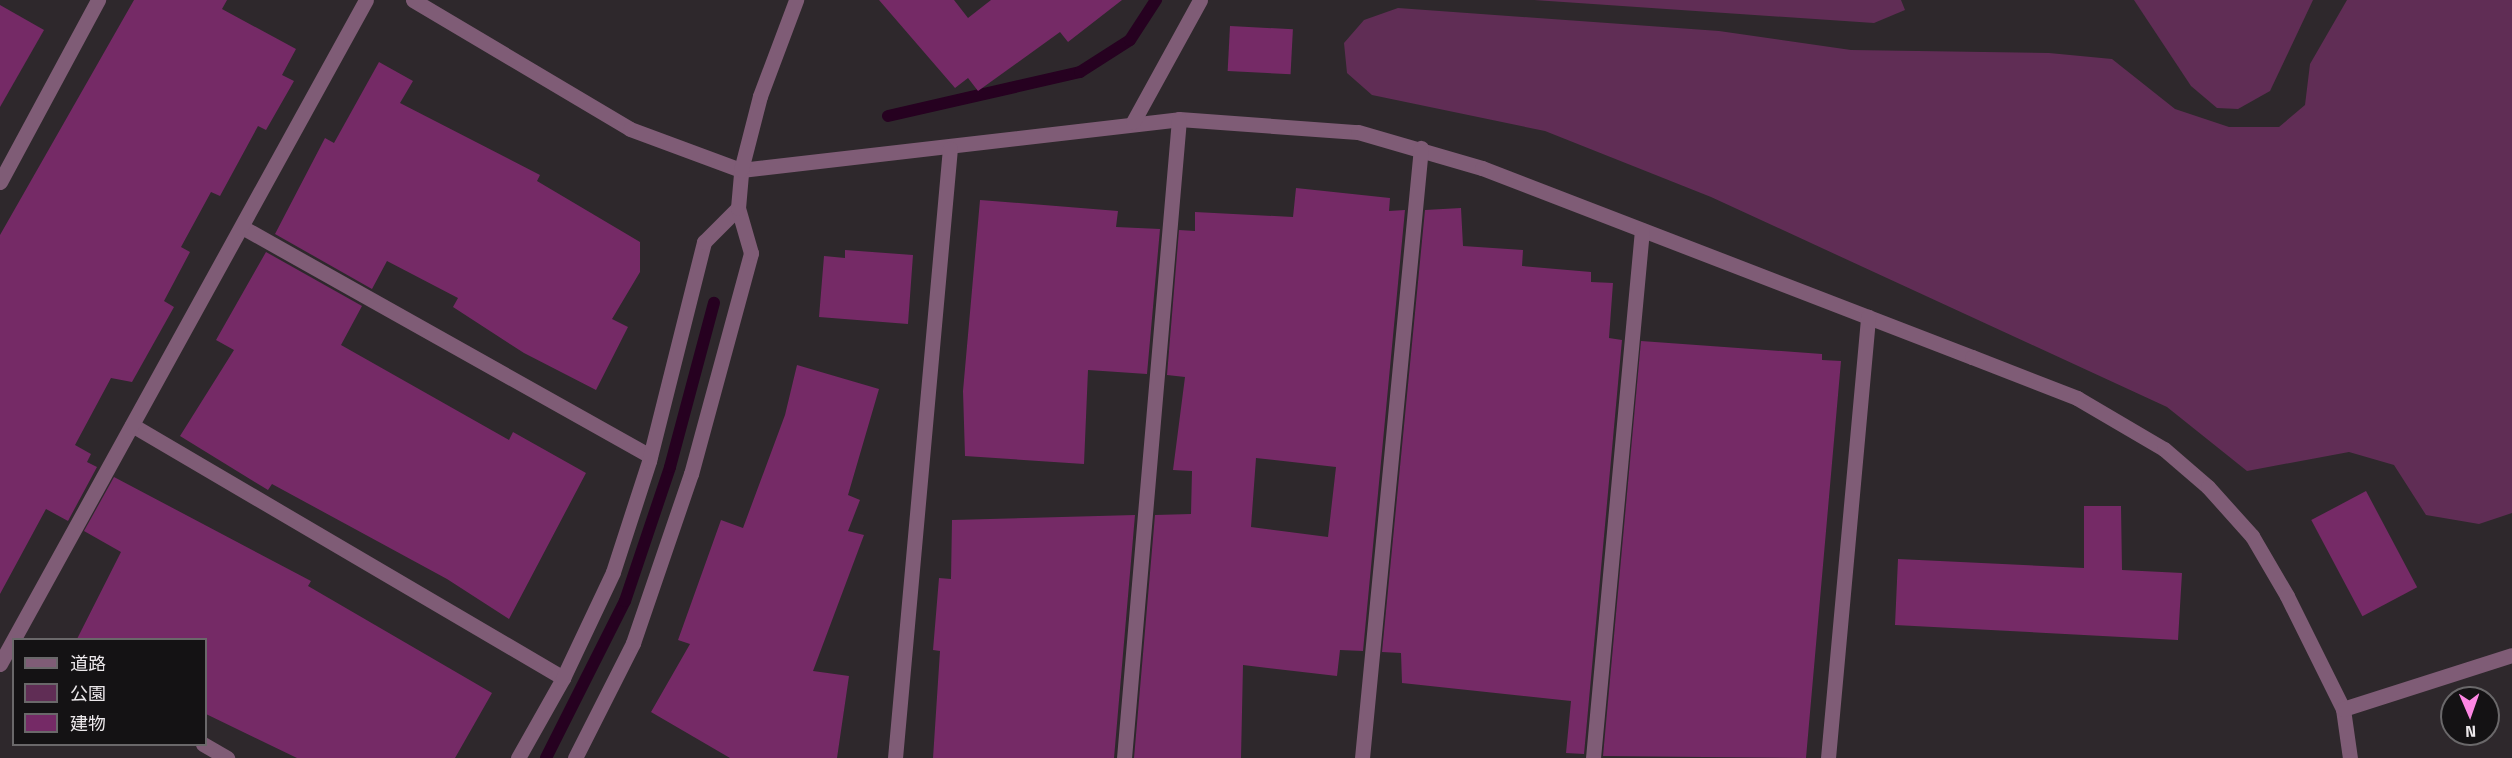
<!DOCTYPE html>
<meta charset="utf-8">
<style>
body{margin:0}
#map{position:relative;width:2512px;height:758px;overflow:hidden;background:#2e282c;font-family:"Titillium Web","Noto Sans JP",sans-serif}
div>[style]{position:absolute}
[style*='--x']{left:calc(var(--x)*1px);top:calc(var(--y)*1px);width:calc(var(--w)*1px);rotate:calc(var(--a)*1deg)}
.green>*{inset:0;background:#602d55}
.stream>*{height:12px;margin:-6px;padding:0 6px;transform-origin:6px;border-radius:6px;background:#260120}
.building>*{inset:0;background:#752a66;transform-origin:0 0}
.minor>*{height:15px;margin:-7.5px;padding:0 7.5px;transform-origin:7.5px;border-radius:7.5px;background:#7f5c76}
span{translate:-50% -50%;white-space:nowrap;text-align:center;line-height:1.15;-webkit-text-stroke:6px #141214;paint-order:stroke}
.legend{position:absolute;left:12px;top:638px;width:195px;height:108px;box-sizing:border-box;background:#141214;border:2px solid #6a686a;margin:0;padding:8px 10px;list-style:none;font-size:18px;color:#ece8eb}
.legend li{display:flex;align-items:center;gap:12px;height:30px}
.legend b{width:30px;border:2px solid #6a686a}
.north{position:absolute;left:2440px;top:686px;width:60px;height:60px;box-sizing:border-box;background:#141214;border:2px solid #6a686a;border-radius:50%;rotate:178deg;font-size:16px;font-weight:700;line-height:24px;text-align:center;color:#ece8eb}
.north::after{content:'';display:block;margin:auto;width:21px;height:27px;background:#fd86e3;clip-path:polygon(50% 0,100% 100%,50% 72%,0 100%)}
</style>
<div id="map">
<div class="green">
<i style="clip-path:polygon(1534px 0,1901px 0,1905px 10px,1874px 23px)"></i>
<i style="clip-path:polygon(2134px 0,2313px 0,2270px 91px,2238px 109px,2217px 108px,2191px 86px)"></i>
<i style="clip-path:polygon(2347px 0,2512px 0,2512px 513px,2479px 524px,2426px 515px,2394px 465px,2349px 452px,2247px 471px,2167px 407px,1711px 197px,1545px 131px,1372px 95px,1347px 73px,1344px 43px,1364px 20px,1398px 8px,1719px 31px,1851px 50px,2049px 53px,2112px 59px,2175px 109px,2229px 127px,2279px 127px,2305px 105px,2310px 64px)"></i>
</div>
<div class="stream">
<i style="--x:888;--y:116;--w:197;--a:-12.9"></i>
<i style="--x:1080;--y:72;--w:59;--a:-32.6"></i>
<i style="--x:1130;--y:40;--w:48;--a:-57"></i>
<i style="--x:546;--y:758;--w:176;--a:-63.3"></i>
<i style="--x:625;--y:601;--w:141;--a:-71.4"></i>
<i style="--x:670;--y:467;--w:170;--a:-75"></i>
</div>
<div class="building">
<i style="clip-path:polygon(134px 0,227px 0,222px 9px,296px 49px,282px 75px,294px 81px,266px 130px,258px 126px,220px 196px,211px 192px,181px 247px,190px 252px,164px 301px,174px 307px,132px 382px,111px 378px,75px 445px,91px 454px,87px 462px,97px 467px,68px 521px,46px 509px,0 594px,0 235px)"></i>
<i style="clip-path:polygon(879px 0,954px 0,968px 18px,991px 0,1122px 0,1068px 42px,1060px 32px,978px 91px,968px 78px,955px 88px)"></i>
<i style="clip-path:polygon(0 5px,44px 30px,0 107px)"></i>
<i style="left:1230px;top:26px;width:63px;height:45px;rotate:3deg"></i>
<i style="clip-path:polygon(379px 62px,413px 81px,400px 103px,540px 175px,537px 181px,640px 242px,640px 272px,612px 319px,628px 327px,596px 390px,524px 353px,453px 307px,458px 298px,387px 261px,372px 289px,275px 234px,325px 138px,334px 143px)"></i>
<i style="clip-path:polygon(evenodd,1296px 188px,1390px 198px,1389px 211px,1405px 210px,1363px 651px,1340px 650px,1337px 676px,1243px 665px,1241px 758px,1134px 758px,1155px 515px,1191px 514px,1192px 471px,1173px 470px,1185px 377px,1167px 375px,1179px 230px,1195px 231px,1195px 212px,1293px 217px,1296px 188px,1256px 458px,1336px 467px,1328px 537px,1251px 527px,1256px 458px)"></i>
<i style="clip-path:polygon(980px 200px,1118px 211px,1116px 227px,1160px 229px,1147px 374px,1088px 370px,1084px 464px,965px 456px,963px 391px)"></i>
<i style="clip-path:polygon(1461px 208px,1463px 246px,1523px 250px,1522px 266px,1591px 272px,1591px 282px,1613px 283px,1609px 338px,1622px 340px,1584px 754px,1566px 753px,1571px 701px,1402px 683px,1401px 653px,1382px 652px,1425px 210px)"></i>
<i style="clip-path:polygon(845px 250px,913px 255px,908px 324px,819px 317px,824px 256px,845px 258px)"></i>
<i style="clip-path:polygon(266px 252px,362px 306px,341px 345px,509px 440px,513px 432px,586px 473px,509px 619px,447px 579px,272px 484px,268px 490px,180px 436px,234px 350px,216px 340px)"></i>
<i style="clip-path:polygon(1641px 341px,1822px 354px,1822px 360px,1841px 361px,1806px 758px,1603px 756px)"></i>
<i style="clip-path:polygon(797px 365px,879px 389px,848px 495px,860px 500px,848px 531px,864px 535px,813px 671px,849px 676px,837px 758px,730px 758px,651px 712px,690px 644px,678px 640px,721px 520px,743px 528px,785px 415px)"></i>
<i style="clip-path:polygon(114px 477px,311px 581px,308px 586px,492px 693px,455px 758px,297px 758px,206px 714px,206px 639px,77px 639px,121px 552px,84px 531px)"></i>
<i style="left:2366px;top:491px;width:109px;height:62px;rotate:62deg"></i>
<i style="clip-path:polygon(2084px 506px,2121px 506px,2122px 570px,2182px 573px,2178px 640px,1895px 625px,1898px 559px,2084px 568px)"></i>
<i style="clip-path:polygon(1135px 515px,1114px 758px,933px 758px,940px 651px,933px 650px,939px 578px,951px 579px,952px 520px)"></i>
</div>
<div class="minor">
<i style="--x:413;--y:0;--w:252;--a:30.7"></i>
<i style="--x:630;--y:129;--w:118;--a:20.3"></i>
<i style="--x:741;--y:170;--w:441;--a:-6.6"></i>
<i style="--x:1179;--y:119;--w:179;--a:4.2"></i>
<i style="--x:1358;--y:132;--w:129;--a:16.2"></i>
<i style="--x:1482;--y:168;--w:525;--a:21.09"></i>
<i style="--x:1972;--y:357;--w:113;--a:21.3"></i>
<i style="--x:2077;--y:398;--w:101;--a:30.4"></i>
<i style="--x:2164;--y:449;--w:58;--a:40.8"></i>
<i style="--x:2208;--y:487;--w:66;--a:48.1"></i>
<i style="--x:2252;--y:536;--w:69;--a:59.7"></i>
<i style="--x:2287;--y:596;--w:126;--a:63.6"></i>
<i style="--x:2343;--y:709;--w:49;--a:81.9"></i>
<i style="--x:1133;--y:122;--w:139;--a:-61.2"></i>
<i style="--x:0;--y:182;--w:207;--a:-61.7"></i>
<i style="--x:242;--y:227;--w:468;--a:29.3"></i>
<i style="--x:132;--y:425;--w:500;--a:30.4"></i>
<i style="--x:0;--y:664;--w:758;--a:-61.14"></i>
<i style="--x:2343;--y:709;--w:177;--a:-17.7"></i>
<i style="--x:203;--y:744;--w:28;--a:30"></i>
<i style="--x:518;--y:758;--w:92;--a:-60.6"></i>
<i style="--x:563;--y:678;--w:117;--a:-64.7"></i>
<i style="--x:613;--y:572;--w:117;--a:-72"></i>
<i style="--x:649;--y:461;--w:226;--a:-75.9"></i>
<i style="--x:704;--y:242;--w:48;--a:-45"></i>
<i style="--x:575;--y:758;--w:129;--a:-63.2"></i>
<i style="--x:633;--y:643;--w:179;--a:-71.1"></i>
<i style="--x:691;--y:474;--w:229;--a:-74.8"></i>
<i style="--x:751;--y:253;--w:47;--a:-106.1"></i>
<i style="--x:738;--y:208;--w:38;--a:-85"></i>
<i style="--x:741;--y:170;--w:76;--a:-75.6"></i>
<i style="--x:760;--y:96;--w:103;--a:-69.4"></i>
<i style="--x:895;--y:758;--w:612;--a:-84.85"></i>
<i style="--x:1124;--y:758;--w:641;--a:-85.08"></i>
<i style="--x:1362;--y:758;--w:613;--a:-84.48"></i>
<i style="--x:1593;--y:758;--w:530;--a:-84.7"></i>
<i style="--x:1828;--y:758;--w:443;--a:-84.8"></i>
</div>
<ul class="legend">
<li><b style="height:8px;background:#7f5c76"></b>道路</li>
<li><b style="height:16px;background:#602d55"></b>公園</li>
<li><b style="height:16px;background:#752a66"></b>建物</li>
</ul>
<div class="north">N</div>
</div>
